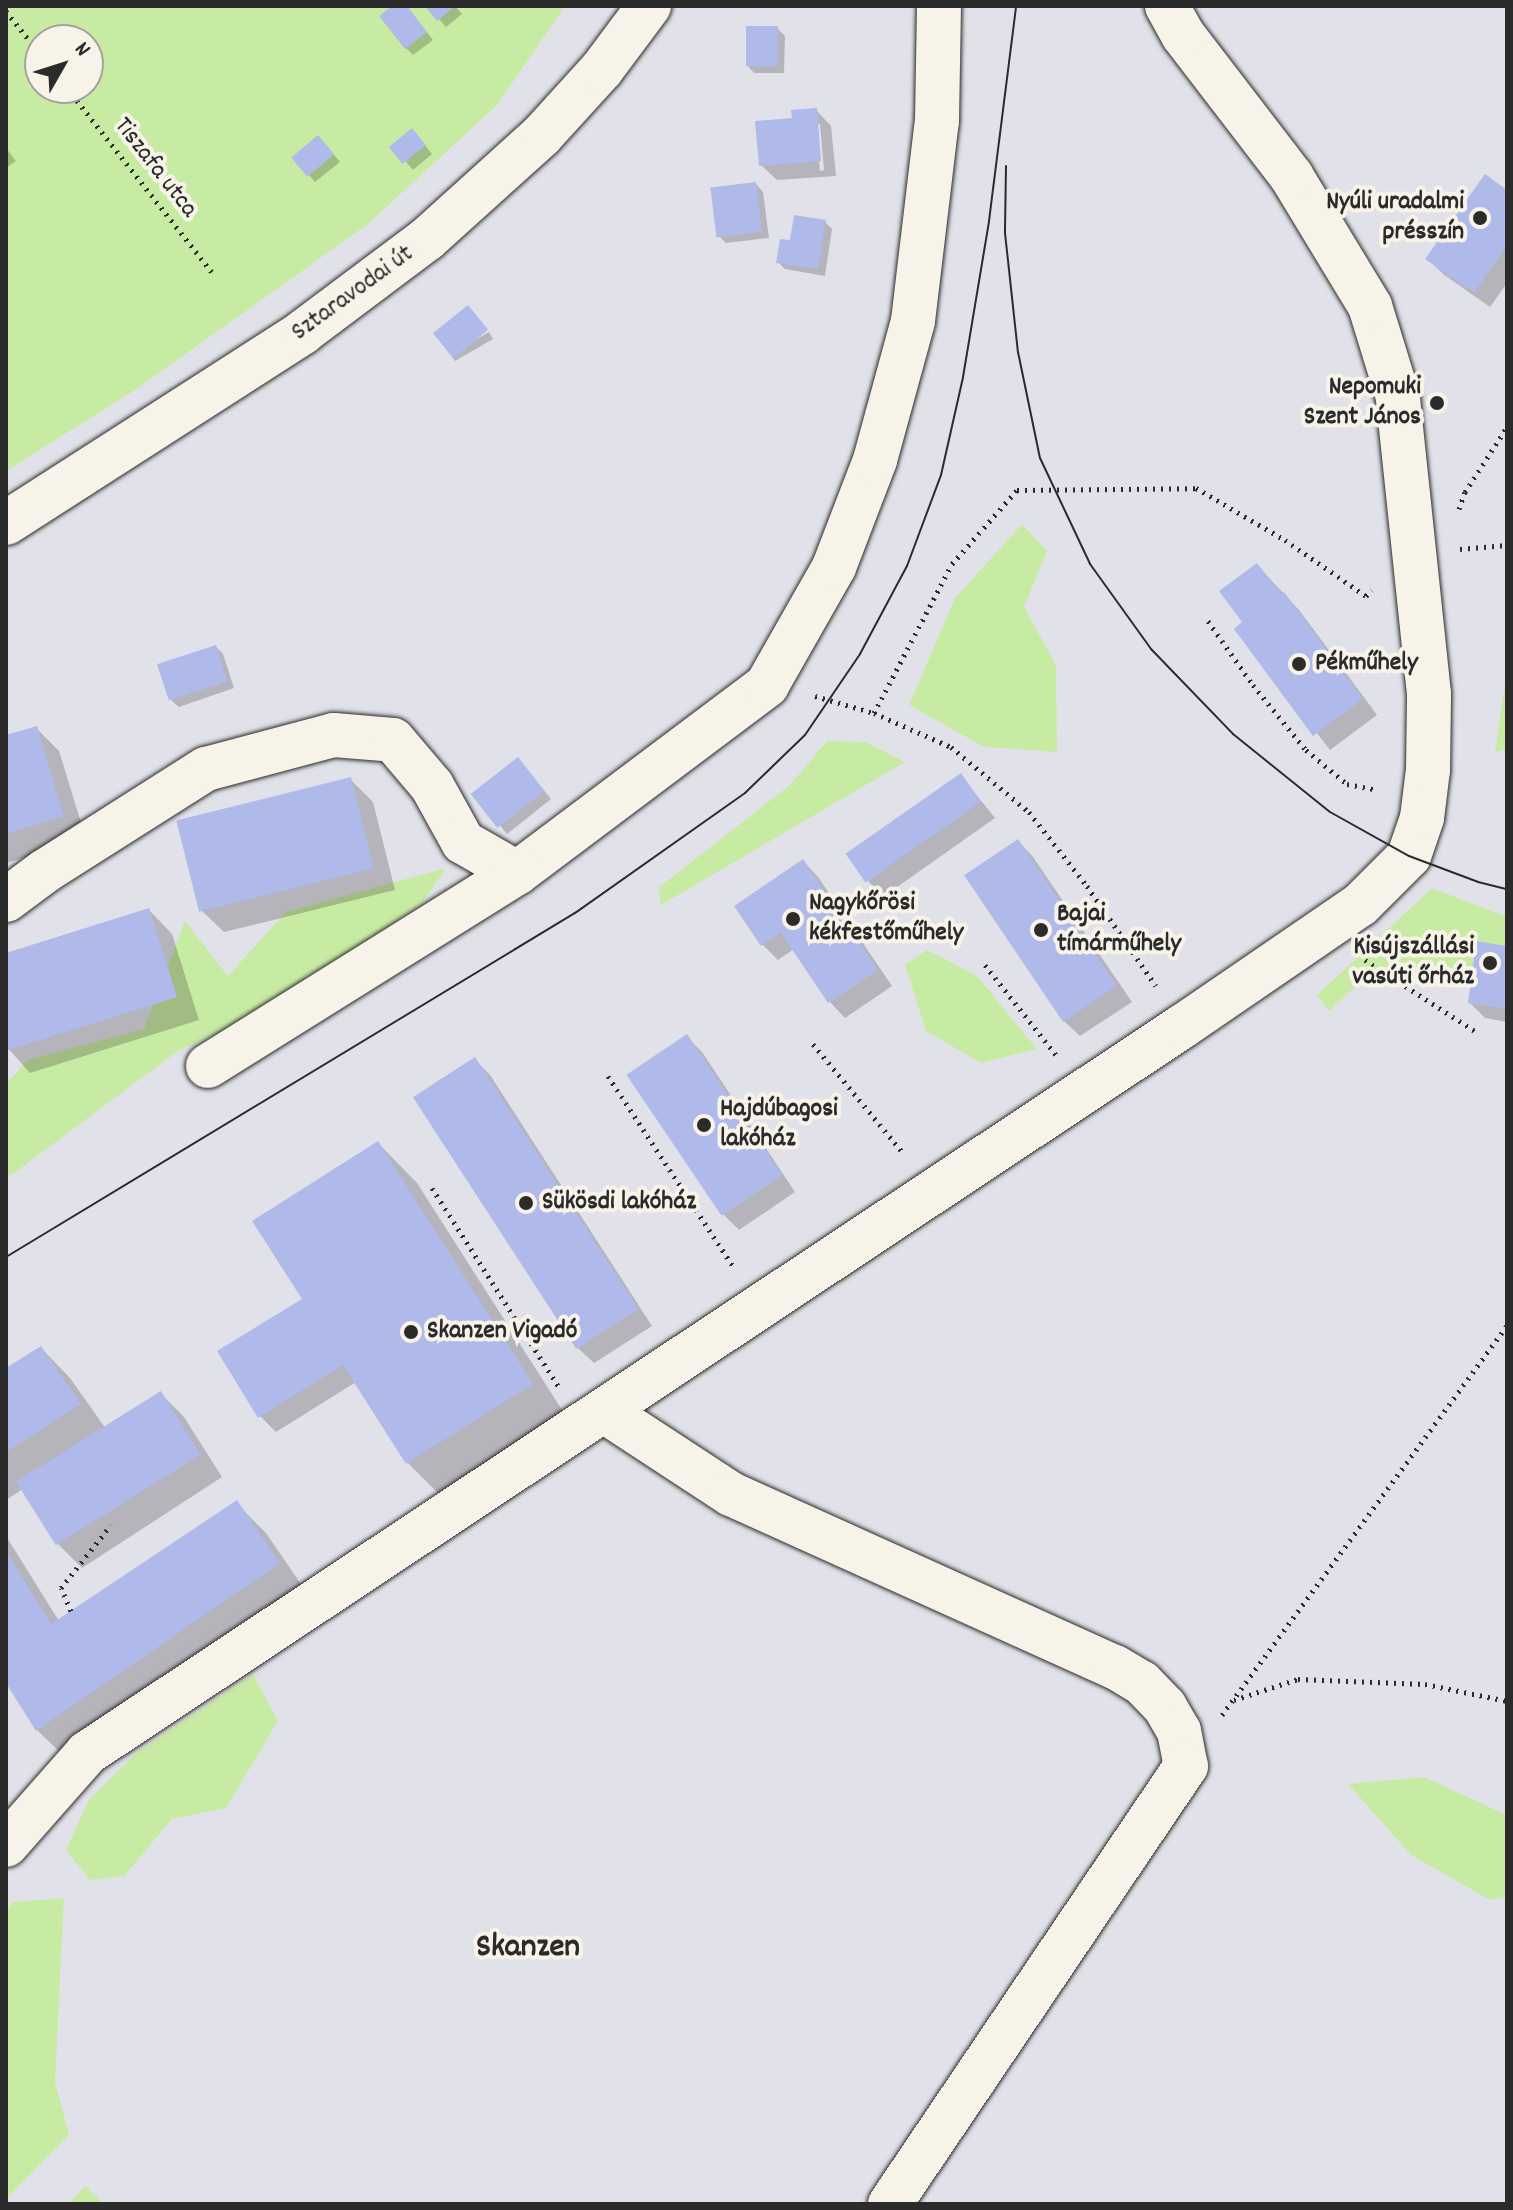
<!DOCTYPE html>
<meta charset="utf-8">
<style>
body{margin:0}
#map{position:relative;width:1513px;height:2210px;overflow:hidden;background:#e1e2e9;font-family:Dekko,sans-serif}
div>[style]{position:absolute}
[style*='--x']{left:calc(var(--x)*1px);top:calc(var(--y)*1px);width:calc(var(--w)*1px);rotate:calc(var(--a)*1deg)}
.green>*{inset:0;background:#c8eba4}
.shadow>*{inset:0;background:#0003;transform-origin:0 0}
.building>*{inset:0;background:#afb9ea;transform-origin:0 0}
.path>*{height:5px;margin-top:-2.5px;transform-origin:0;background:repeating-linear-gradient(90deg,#2b2b2b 0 2px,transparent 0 8px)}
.roads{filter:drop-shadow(0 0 2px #2b2b2b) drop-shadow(0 0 2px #2b2b2b)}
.minor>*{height:44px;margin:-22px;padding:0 22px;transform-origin:22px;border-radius:22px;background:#f7f3e8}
.tram>*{height:2px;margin:-1px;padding:0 1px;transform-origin:1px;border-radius:1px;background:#2b2b2b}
.dots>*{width:22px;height:22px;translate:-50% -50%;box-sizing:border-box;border:4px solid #f7f3e8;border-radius:50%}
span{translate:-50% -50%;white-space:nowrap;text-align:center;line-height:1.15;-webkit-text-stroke:8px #f7f3e8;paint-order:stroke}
.street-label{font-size:26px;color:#2b2b2b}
.poi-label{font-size:26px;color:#2b2b2b;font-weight:700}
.right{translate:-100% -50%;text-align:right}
.left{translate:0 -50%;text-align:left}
.district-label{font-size:34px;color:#2b2b2b;font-weight:700}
.frame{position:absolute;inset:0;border:8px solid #2b2b2b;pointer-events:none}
.north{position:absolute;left:24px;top:24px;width:80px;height:80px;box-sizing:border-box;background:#f7f3e8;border:2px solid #a5a39c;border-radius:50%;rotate:51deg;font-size:22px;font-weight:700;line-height:32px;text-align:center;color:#2b2b2b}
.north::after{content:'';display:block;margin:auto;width:28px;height:36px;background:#2b2b2b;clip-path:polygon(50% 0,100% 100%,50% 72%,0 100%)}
</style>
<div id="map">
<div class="green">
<i style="clip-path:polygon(evenodd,6px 6px,565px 6px,497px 105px,368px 224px,135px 390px,6px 471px,6px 6px,40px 40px,88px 40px,88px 88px,40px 88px,40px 40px)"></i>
<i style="clip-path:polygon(1022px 524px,1047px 551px,1024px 607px,1056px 665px,1057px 752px,984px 747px,909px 705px,955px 598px)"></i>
<i style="clip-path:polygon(1507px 669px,1507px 749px,1495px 752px)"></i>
<i style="clip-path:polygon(827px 741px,866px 742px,905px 762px,661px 905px,658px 888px,790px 785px)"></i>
<i style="clip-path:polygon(446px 868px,423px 902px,281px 1005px,178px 1051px,6px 1179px,6px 1084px,28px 1060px,144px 1029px,185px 921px,228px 976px,286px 912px)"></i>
<i style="clip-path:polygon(1432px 888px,1507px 917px,1507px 946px,1476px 942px,1471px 979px,1424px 968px,1370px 973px,1329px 1011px,1317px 995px)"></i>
<i style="clip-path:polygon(927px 950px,977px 976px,1037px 1049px,981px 1063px,926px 1031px,905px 965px)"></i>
<i style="clip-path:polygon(253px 1674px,278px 1721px,226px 1808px,172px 1819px,124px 1876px,90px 1880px,66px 1850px,88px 1801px,136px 1753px)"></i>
<i style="clip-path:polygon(1424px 1777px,1507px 1815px,1507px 1897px,1490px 1900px,1411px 1855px,1348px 1784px)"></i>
<i style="clip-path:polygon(64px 1898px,55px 2082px,69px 2135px,6px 2199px,6px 1911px,13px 1902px)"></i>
<i style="clip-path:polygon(85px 2186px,104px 2204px,68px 2204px)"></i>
</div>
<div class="shadow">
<i style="clip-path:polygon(395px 6px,406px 6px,433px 40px,413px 55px,406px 48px)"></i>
<i style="clip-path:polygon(428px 6px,455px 6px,462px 14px,446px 27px)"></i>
<i style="clip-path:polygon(777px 28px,785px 36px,784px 73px,754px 73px,747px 65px)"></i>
<i style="clip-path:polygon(evenodd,816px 110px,831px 126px,836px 176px,777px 180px,761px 165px,794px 120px,816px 110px,816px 124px,820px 124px,824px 170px,820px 171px,816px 124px)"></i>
<i style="clip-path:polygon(419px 138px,432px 154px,413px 170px,406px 162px)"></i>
<i style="clip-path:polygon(326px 145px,340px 162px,315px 182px,294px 158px)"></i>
<i style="clip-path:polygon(6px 148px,16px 161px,6px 168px)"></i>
<i style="clip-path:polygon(756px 184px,763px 192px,769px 238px,726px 243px,719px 236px)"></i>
<i style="clip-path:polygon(1507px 193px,1507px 283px,1490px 307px,1443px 274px,1427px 258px)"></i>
<i style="clip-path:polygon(825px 222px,832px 229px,825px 276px,785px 269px,778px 262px,792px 242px)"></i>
<i style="left:489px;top:332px;width:8px;height:44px;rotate:60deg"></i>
<i style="clip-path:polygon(1257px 565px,1299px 610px,1377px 715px,1330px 750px,1237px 629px,1245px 623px)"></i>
<i style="clip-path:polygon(216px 647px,223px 654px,234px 688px,179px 707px,171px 700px)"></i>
<i style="clip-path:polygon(36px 728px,59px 751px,86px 839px,6px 863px,6px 738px)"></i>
<i style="clip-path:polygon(525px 767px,551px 799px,507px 834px,474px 794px)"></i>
<i style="clip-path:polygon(961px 776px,995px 818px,883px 897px,868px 881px)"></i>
<i style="clip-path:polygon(350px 779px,373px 802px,395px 890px,224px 932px,200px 909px)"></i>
<i style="clip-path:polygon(1018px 841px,1033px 857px,1132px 1002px,1080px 1036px,1064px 1021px)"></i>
<i style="clip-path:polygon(803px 861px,818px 877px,892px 986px,845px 1018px,830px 1002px,794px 949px,778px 960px,763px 945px,737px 906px)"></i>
<i style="clip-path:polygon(149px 910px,172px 934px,199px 1020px,30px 1073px,6px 1046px,6px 955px)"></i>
<i style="clip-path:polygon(1507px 948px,1507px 1022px,1485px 1018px,1470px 1003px)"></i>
<i style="clip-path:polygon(687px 1037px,702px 1052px,795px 1192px,739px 1230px,723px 1214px)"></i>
<i style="clip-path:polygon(475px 1060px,490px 1075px,652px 1326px,594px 1363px,578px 1348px)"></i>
<i style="clip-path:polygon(378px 1143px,417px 1183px,571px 1424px,447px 1502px,408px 1463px,356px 1382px,276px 1432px,260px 1416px,304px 1300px)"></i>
<i style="clip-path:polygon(41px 1348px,70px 1378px,106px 1429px,161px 1394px,184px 1417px,222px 1477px,82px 1568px,59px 1545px,23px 1489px,6px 1500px,6px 1370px)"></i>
<i style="clip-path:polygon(236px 1503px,266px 1533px,307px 1593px,67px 1759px,37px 1730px,6px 1679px,6px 1536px,59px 1621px)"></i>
</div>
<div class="building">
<i style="clip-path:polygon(392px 6px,407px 6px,427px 32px,405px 49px,379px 16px)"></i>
<i style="clip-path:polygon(425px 6px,455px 6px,437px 21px)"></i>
<i style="left:746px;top:26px;width:32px;height:40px"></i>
<i style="clip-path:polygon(817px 108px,821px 161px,759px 166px,755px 121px,792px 118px,791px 110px)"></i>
<i style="left:412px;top:128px;width:22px;height:30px;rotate:51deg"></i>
<i style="left:318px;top:135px;width:25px;height:35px;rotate:50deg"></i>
<i style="clip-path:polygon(1485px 174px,1507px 190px,1507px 245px,1474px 293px,1425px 259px)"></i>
<i style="left:756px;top:182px;width:50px;height:46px;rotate:83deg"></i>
<i style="clip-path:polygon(794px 215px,826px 220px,818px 269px,776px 263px,780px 239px,790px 240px)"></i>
<i style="left:468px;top:305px;width:32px;height:45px;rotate:51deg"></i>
<i style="clip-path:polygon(1257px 563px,1281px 594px,1284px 592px,1363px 699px,1313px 736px,1234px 629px,1242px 622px,1219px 591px)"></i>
<i style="left:216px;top:645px;width:38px;height:62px;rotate:72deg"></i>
<i style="clip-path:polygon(37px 726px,64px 816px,6px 834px,6px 735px)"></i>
<i style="left:518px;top:757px;width:43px;height:60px;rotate:52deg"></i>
<i style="left:961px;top:773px;width:35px;height:141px;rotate:55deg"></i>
<i style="left:351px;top:777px;width:94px;height:180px;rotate:76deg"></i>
<i style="left:1018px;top:839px;width:177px;height:65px;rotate:56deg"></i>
<i style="clip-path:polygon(803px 859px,878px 970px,828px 1003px,781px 933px,761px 946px,734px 906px)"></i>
<i style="clip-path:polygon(149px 908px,177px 997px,6px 1051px,6px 953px)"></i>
<i style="clip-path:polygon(1476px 941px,1507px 946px,1507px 1009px,1468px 1003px)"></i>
<i style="left:687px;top:1034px;width:170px;height:73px;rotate:56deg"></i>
<i style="left:475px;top:1057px;width:300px;height:74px;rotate:57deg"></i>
<i style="clip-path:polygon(378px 1141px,533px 1384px,406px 1464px,343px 1365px,258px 1418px,217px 1351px,302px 1299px,252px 1221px)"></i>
<i style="clip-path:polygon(41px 1346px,81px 1404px,6px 1452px,6px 1368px)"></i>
<i style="left:161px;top:1391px;width:75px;height:171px;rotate:58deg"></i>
<i style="clip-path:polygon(237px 1500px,280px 1563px,36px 1731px,6px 1683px,6px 1551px,51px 1624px)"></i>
</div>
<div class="path">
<i style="--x:6;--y:11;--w:55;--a:51.7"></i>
<i style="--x:67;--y:88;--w:234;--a:51.8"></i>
<i style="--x:1459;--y:509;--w:18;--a:-71"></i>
<i style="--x:1465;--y:492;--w:77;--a:-57.1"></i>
<i style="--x:1460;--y:549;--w:47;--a:-4.9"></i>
<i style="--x:1208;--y:621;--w:78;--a:54.9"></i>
<i style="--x:1253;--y:685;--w:84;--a:50.8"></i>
<i style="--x:1306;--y:750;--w:53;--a:39.7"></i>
<i style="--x:1347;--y:784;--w:31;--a:11"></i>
<i style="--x:815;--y:696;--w:61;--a:16.1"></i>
<i style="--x:874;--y:713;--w:84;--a:23.8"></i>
<i style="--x:951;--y:747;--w:102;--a:39.8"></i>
<i style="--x:1029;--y:812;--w:94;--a:51.9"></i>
<i style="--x:1087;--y:886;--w:121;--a:55.4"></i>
<i style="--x:874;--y:713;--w:168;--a:-62.4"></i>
<i style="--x:952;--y:564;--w:98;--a:-48.7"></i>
<i style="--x:1017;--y:490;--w:179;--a:-0.6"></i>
<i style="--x:1196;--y:488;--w:103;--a:30.3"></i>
<i style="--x:1285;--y:540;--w:98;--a:34.7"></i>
<i style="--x:1366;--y:596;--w:8;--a:-45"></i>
<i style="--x:1365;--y:960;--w:135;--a:32.9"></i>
<i style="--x:985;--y:965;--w:115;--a:51.7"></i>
<i style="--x:813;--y:1044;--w:143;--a:50.4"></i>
<i style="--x:608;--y:1076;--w:230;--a:56.7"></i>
<i style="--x:432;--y:1188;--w:235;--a:57.5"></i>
<i style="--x:71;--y:1611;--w:25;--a:-113"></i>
<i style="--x:61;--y:1588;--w:80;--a:-51.6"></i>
<i style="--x:1234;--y:1700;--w:67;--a:-18.2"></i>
<i style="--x:1298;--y:1679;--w:127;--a:2.3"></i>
<i style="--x:1425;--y:1684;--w:84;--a:11.7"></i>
<i style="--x:1222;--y:1715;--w:483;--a:-53.8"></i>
</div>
<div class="roads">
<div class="minor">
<i style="--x:6;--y:523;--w:353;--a:-32.7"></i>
<i style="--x:303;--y:332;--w:155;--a:-36.9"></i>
<i style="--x:427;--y:239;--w:155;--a:-42.1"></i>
<i style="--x:542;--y:135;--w:89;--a:-47.7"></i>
<i style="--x:602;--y:69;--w:79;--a:-53.3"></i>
<i style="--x:6;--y:900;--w:49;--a:-36.6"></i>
<i style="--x:45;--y:871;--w:191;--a:-32.4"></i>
<i style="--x:206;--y:769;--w:132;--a:-14.9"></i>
<i style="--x:334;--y:735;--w:59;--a:4.8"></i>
<i style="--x:393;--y:740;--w:60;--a:49.7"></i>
<i style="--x:432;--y:786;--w:64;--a:61"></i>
<i style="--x:463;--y:842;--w:62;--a:29.9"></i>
<i style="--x:517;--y:873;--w:313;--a:-36.9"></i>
<i style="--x:767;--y:685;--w:136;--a:-60.4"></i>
<i style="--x:834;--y:567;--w:115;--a:-69"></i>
<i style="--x:875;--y:460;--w:144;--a:-74.7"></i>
<i style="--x:913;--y:321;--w:201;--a:-83.2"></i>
<i style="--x:937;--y:121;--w:115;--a:-89"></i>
<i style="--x:208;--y:1066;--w:364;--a:-32"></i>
<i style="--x:604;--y:1411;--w:152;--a:33.2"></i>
<i style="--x:731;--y:1494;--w:421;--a:24.3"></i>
<i style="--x:1115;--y:1667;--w:31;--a:31"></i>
<i style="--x:1142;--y:1683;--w:33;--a:46"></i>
<i style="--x:1165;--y:1707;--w:28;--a:60"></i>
<i style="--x:1179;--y:1731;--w:36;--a:79"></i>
<i style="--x:1186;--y:1766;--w:529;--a:124.05"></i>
<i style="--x:6;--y:1845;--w:123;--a:-48.6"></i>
<i style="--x:87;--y:1753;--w:1315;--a:-33.56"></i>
<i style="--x:1183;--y:1026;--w:214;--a:-34.4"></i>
<i style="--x:1360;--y:905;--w:69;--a:-45"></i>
<i style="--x:1409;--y:856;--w:40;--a:-71.1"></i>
<i style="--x:1422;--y:818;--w:48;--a:-82.9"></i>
<i style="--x:1428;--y:770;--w:76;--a:-89.2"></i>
<i style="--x:1429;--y:694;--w:299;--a:-96"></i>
<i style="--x:1398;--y:397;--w:95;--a:-107.1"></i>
<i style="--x:1370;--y:306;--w:151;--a:-121.2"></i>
<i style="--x:1292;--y:177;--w:179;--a:-127.5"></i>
<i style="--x:1183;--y:35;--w:33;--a:-119"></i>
</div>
</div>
<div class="tram">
<i style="--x:1006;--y:166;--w:67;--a:90.9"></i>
<i style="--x:1005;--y:233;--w:120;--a:83.8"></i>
<i style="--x:1018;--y:352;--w:108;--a:78.3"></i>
<i style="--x:1040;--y:458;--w:117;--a:64.7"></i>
<i style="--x:1090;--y:564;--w:105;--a:54.3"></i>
<i style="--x:1151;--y:649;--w:118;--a:46"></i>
<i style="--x:1233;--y:734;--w:124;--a:38.8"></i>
<i style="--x:1330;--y:812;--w:90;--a:29.1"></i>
<i style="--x:1409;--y:856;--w:74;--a:20.6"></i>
<i style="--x:1478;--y:882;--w:30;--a:14"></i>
<i style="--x:6;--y:1257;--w:665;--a:-31.16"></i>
<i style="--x:575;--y:913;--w:208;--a:-35.2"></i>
<i style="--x:745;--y:793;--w:83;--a:-44"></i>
<i style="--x:805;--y:735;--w:98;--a:-55.8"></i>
<i style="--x:860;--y:654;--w:100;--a:-61.9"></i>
<i style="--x:907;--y:566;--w:97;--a:-69.5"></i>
<i style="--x:941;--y:475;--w:100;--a:-77.3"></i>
<i style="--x:963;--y:377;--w:158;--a:-80.5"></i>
<i style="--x:989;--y:221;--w:217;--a:-82.8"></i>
</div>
<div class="dots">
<i style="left:1480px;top:218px;background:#2b2b2b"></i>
<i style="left:1437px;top:403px;background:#2b2b2b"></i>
<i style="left:1299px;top:664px;background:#2b2b2b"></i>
<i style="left:793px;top:919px;background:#2b2b2b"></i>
<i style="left:1041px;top:930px;background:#2b2b2b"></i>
<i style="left:1490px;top:963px;background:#2b2b2b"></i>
<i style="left:704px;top:1125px;background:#2b2b2b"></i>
<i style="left:526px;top:1203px;background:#2b2b2b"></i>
<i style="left:411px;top:1332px;background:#2b2b2b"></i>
</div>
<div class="street-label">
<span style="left:155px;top:168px;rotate:52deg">Tiszafa utca</span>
<span style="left:353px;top:294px;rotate:-36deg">Sztaravodai út</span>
</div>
<div class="poi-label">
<span class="right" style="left:1464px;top:218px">Nyúli uradalmi<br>présszín</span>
<span class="right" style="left:1421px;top:403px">Nepomuki<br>Szent János</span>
<span class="left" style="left:1315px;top:664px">Pékműhely</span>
<span class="left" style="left:809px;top:919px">Nagykőrösi<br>kékfestőműhely</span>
<span class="left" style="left:1057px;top:930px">Bajai<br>tímárműhely</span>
<span class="right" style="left:1474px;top:963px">Kisújszállási<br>vasúti őrház</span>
<span class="left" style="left:720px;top:1125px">Hajdúbagosi<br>lakóház</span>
<span class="left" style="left:542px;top:1203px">Sükösdi lakóház</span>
<span class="left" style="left:427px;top:1332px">Skanzen Vigadó</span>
</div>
<div class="district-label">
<span style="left:528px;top:1949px">Skanzen</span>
</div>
<div class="frame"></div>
<div class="north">N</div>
</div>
